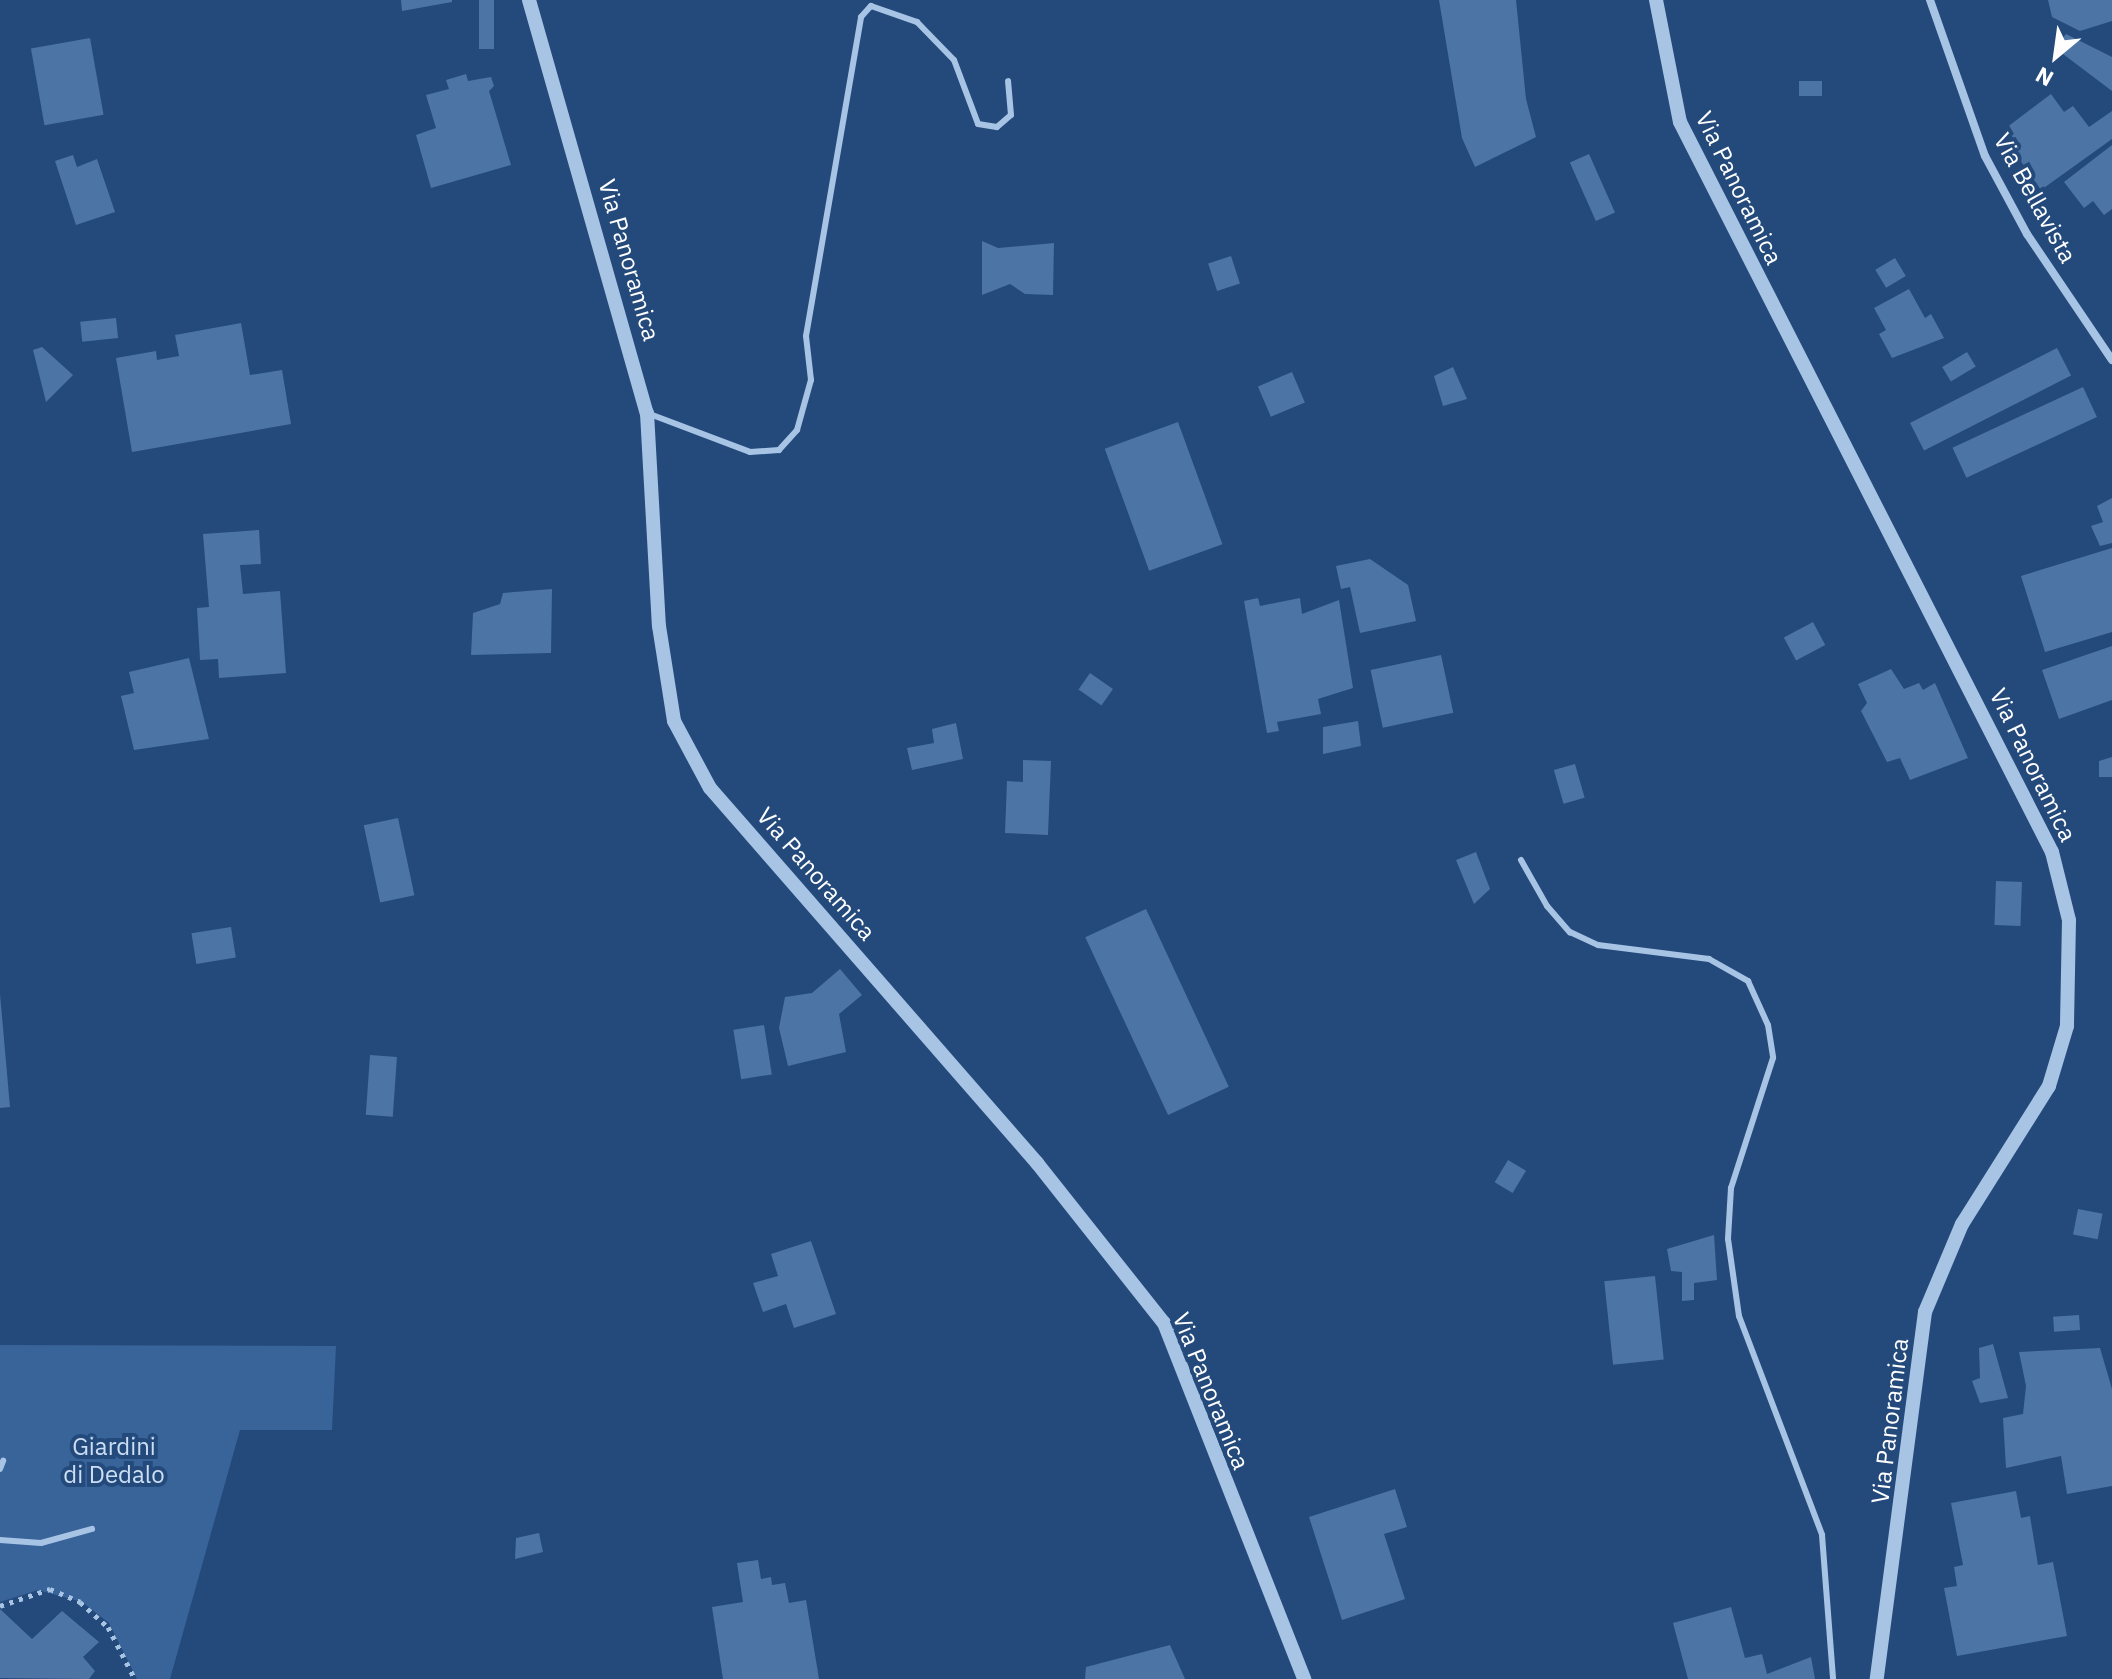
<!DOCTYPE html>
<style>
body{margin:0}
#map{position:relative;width:2112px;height:1679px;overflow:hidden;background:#244a7c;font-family:"IBM Plex Sans",sans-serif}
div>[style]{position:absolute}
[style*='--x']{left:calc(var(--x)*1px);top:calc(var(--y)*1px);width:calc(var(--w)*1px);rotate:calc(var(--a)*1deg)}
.green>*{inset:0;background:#38649a}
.building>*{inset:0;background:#4c74a5;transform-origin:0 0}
.path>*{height:5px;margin-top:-2.5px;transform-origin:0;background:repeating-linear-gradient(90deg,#a8c4e5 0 4px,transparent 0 10px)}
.service>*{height:6px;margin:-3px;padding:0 3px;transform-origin:3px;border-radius:3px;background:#a8c4e5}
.minor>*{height:8px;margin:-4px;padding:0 4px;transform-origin:4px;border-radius:4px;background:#a8c4e5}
.tertiary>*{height:14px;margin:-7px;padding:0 7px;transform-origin:7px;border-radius:7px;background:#a8c4e5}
span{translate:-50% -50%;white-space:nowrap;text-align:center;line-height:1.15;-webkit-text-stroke:8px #244a7c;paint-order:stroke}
.street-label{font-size:24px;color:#fff}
.park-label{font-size:24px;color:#cbdef4}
.north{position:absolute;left:2016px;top:16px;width:80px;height:80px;-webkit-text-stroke:6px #244a7c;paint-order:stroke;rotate:209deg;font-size:22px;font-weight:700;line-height:32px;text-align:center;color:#fff}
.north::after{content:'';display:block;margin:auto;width:28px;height:36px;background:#fff;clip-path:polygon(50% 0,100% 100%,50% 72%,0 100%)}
</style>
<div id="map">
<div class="green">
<i style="clip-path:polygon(0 1345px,336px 1346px,332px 1430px,240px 1430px,170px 1679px,137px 1679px,109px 1623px,82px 1602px,38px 1590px,0 1602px)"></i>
</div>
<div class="building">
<i style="clip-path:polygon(401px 0,452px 0,452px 2px,402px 11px)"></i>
<i style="left:479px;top:0;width:15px;height:49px"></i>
<i style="clip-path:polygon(1439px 0,1516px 0,1526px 99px,1536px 137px,1475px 167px,1462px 138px)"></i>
<i style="clip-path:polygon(2048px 0,2112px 0,2112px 21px,2080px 31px,2052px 17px)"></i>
<i style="clip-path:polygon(2066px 34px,2112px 57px,2112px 91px,2055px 48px)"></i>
<i style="left:90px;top:38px;width:78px;height:60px;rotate:80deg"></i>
<i style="clip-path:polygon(466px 74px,468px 81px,491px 77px,494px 86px,489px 91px,511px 165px,431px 188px,416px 135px,436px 128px,426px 95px,449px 89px,446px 80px)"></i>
<i style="left:1799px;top:81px;width:23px;height:15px"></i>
<i style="clip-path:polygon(2051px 94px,2064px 112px,2073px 106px,2089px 127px,2112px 111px,2112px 139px,2041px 190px,2013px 150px,2019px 146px,2006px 128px)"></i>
<i style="clip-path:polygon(2112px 145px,2112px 209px,2104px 215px,2093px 201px,2084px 208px,2064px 182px)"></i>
<i style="left:1589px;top:154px;width:64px;height:21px;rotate:66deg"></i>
<i style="clip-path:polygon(73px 155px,77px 167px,97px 159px,115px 212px,76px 225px,55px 161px)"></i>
<i style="clip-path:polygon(982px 241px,998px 248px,1054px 243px,1053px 295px,1025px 294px,1010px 284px,982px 295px)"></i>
<i style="left:1231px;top:256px;width:29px;height:24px;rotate:72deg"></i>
<i style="left:1895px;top:258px;width:21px;height:23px;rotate:59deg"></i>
<i style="clip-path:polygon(1909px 289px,1925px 318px,1931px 314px,1944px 338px,1892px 358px,1879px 334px,1886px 330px,1874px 308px)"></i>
<i style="left:116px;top:318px;width:20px;height:36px;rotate:84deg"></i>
<i style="clip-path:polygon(241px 323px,250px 375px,282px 370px,291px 424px,132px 452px,116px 358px,156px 351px,157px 360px,179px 356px,175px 335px)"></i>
<i style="clip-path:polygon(42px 347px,73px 375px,46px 402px,33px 350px)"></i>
<i style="left:2057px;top:348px;width:31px;height:165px;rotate:63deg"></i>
<i style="left:1967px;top:352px;width:17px;height:29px;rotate:59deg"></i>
<i style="clip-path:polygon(1453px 367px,1467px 399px,1443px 406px,1434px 376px)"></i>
<i style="left:1292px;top:372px;width:33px;height:37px;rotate:67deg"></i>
<i style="left:2083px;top:387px;width:33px;height:144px;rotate:65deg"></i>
<i style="left:1178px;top:422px;width:130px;height:78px;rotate:70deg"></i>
<i style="clip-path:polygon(2112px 498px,2112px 543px,2100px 546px,2091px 526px,2103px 522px,2097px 506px)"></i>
<i style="clip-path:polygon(259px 530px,261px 564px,240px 565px,243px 594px,280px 591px,286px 673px,219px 678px,218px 659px,200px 660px,197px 608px,209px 607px,203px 534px)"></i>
<i style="clip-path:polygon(2112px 548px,2112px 632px,2045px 652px,2021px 576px)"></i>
<i style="clip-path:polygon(1370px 559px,1408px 585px,1416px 621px,1360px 633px,1350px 587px,1341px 589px,1336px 566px)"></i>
<i style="clip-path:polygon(552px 589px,551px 653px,471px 655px,473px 613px,500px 604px,503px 593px)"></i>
<i style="clip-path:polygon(1258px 598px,1260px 606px,1300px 598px,1302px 614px,1339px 600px,1353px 688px,1318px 699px,1321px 714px,1277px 722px,1279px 731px,1267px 733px,1244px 601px)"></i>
<i style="left:1813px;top:622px;width:26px;height:33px;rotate:62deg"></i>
<i style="clip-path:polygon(2112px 646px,2112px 700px,2059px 719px,2042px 670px)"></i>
<i style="left:1441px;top:655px;width:59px;height:72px;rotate:78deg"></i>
<i style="clip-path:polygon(189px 658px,209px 739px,134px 750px,121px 696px,134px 693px,129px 672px)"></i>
<i style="clip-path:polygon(1891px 669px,1904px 689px,1919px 683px,1923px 690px,1935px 683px,1968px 758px,1910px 780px,1900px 758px,1887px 762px,1861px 711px,1867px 703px,1858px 684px)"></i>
<i style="left:1090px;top:673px;width:28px;height:20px;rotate:35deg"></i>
<i style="clip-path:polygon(1358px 721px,1361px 746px,1323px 754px,1323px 727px)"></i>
<i style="clip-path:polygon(956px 723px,963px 759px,912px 770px,907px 748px,934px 743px,932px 729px)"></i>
<i style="clip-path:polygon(2112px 757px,2112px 777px,2099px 777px,2099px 761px)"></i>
<i style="clip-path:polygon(1023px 760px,1051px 761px,1048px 835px,1005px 833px,1007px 781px,1023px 782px)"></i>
<i style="left:1575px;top:764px;width:35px;height:22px;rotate:74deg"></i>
<i style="left:398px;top:818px;width:79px;height:35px;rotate:78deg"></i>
<i style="clip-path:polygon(1476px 852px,1490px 889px,1474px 904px,1456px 860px)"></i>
<i style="left:1996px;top:881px;width:26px;height:44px;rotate:2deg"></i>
<i style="left:1146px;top:909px;width:196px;height:67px;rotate:65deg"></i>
<i style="left:231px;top:927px;width:31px;height:40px;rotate:81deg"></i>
<i style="clip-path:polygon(840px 969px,862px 995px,839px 1014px,846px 1052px,788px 1066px,779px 1028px,785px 997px,812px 993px)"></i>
<i style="clip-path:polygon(0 994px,10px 1107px,0 1108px)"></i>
<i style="left:764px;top:1025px;width:50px;height:31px;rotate:81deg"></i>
<i style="left:370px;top:1055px;width:27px;height:60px;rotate:4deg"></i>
<i style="left:1508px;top:1160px;width:21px;height:26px;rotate:31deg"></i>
<i style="left:2078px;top:1209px;width:25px;height:26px;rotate:11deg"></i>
<i style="clip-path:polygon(1714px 1235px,1717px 1280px,1694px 1283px,1694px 1300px,1682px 1301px,1682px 1272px,1671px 1271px,1667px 1249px)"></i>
<i style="clip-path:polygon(811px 1241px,836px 1314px,794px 1328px,786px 1304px,763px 1312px,753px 1283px,778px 1276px,771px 1254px)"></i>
<i style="left:1655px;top:1276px;width:84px;height:51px;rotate:84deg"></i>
<i style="left:2079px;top:1315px;width:15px;height:26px;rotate:86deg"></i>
<i style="clip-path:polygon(1993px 1344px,2008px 1398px,1980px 1403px,1972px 1381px,1980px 1378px,1979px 1348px)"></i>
<i style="clip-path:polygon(2100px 1348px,2112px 1389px,2112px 1486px,2067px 1494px,2061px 1456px,2006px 1468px,2003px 1418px,2023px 1414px,2026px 1386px,2019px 1352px)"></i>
<i style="clip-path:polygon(1395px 1489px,1407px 1527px,1384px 1534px,1405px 1599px,1342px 1620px,1309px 1517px)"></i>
<i style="clip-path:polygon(2016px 1491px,2021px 1518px,2030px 1516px,2038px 1565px,2053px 1562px,2067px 1636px,1957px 1656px,1944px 1588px,1957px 1586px,1954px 1567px,1963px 1565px,1951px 1503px)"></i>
<i style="clip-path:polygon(539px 1533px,543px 1552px,515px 1559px,516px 1538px)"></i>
<i style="clip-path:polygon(758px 1560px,761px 1579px,771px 1577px,772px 1585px,785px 1583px,789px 1603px,806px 1600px,819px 1679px,723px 1679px,712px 1607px,743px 1602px,737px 1563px)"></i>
<i style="clip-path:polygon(1731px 1607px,1745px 1658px,1762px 1654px,1767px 1674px,1811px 1657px,1815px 1679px,1688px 1679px,1673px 1623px)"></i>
<i style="clip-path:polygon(0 1609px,32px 1639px,62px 1611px,99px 1642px,83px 1657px,95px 1671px,89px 1679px,0 1678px)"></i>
<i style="clip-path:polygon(1170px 1645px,1185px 1679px,1085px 1679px,1086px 1667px)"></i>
</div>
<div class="path">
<i style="--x:0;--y:1606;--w:53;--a:-18.8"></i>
<i style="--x:50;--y:1589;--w:33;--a:23"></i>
<i style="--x:80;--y:1602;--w:38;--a:42"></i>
<i style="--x:108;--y:1627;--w:59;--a:62.6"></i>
</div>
<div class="service">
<i style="--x:647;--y:413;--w:110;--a:20.7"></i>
<i style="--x:750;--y:452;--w:29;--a:-4"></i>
<i style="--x:779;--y:450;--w:27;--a:-48"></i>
<i style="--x:797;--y:430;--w:52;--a:-74.4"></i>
<i style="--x:811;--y:380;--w:44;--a:-96.5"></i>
<i style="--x:806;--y:336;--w:324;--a:-80.2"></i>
<i style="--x:861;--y:17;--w:15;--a:-48"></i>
<i style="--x:871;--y:6;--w:49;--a:19.2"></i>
<i style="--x:917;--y:22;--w:53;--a:45.8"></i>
<i style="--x:954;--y:60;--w:68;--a:69.4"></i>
<i style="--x:978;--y:124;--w:19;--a:9"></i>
<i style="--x:997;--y:127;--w:18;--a:-41"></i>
<i style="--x:1011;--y:115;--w:34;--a:-95"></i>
<i style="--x:1521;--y:860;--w:53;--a:60.5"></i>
<i style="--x:1547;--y:906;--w:35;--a:49"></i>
<i style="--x:1570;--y:932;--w:31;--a:25"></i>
<i style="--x:1598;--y:945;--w:112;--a:7.2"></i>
<i style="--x:1709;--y:959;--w:45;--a:29.4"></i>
<i style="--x:1748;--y:981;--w:48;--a:65.6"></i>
<i style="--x:1768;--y:1025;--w:33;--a:81"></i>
<i style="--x:1773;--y:1058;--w:137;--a:107.9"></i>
<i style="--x:1731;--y:1188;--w:51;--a:93.4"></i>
<i style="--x:1728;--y:1239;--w:78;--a:81.9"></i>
<i style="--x:1739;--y:1316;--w:234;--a:69.2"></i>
<i style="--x:1822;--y:1535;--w:144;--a:85.6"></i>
<i style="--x:0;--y:1469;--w:9;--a:-69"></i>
<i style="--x:0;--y:1540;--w:41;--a:4.2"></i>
<i style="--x:41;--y:1543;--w:53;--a:-15.4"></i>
</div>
<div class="minor">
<i style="--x:1930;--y:0;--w:165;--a:70.6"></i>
<i style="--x:1985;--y:156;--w:89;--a:61.7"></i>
<i style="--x:2027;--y:234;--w:152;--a:56"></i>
</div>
<div class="tertiary">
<i style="--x:529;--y:0;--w:430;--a:74.1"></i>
<i style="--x:647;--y:413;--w:213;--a:86.8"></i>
<i style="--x:659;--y:626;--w:96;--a:81"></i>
<i style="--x:674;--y:721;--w:76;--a:61.8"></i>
<i style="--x:710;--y:788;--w:498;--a:48.9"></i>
<i style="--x:1037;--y:1163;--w:204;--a:51.6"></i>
<i style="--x:1164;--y:1323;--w:383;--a:68.5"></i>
<i style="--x:1656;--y:0;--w:124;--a:78.9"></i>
<i style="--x:1680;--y:122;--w:819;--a:63"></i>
<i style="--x:2052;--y:852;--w:70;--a:76"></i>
<i style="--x:2069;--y:920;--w:106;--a:91.1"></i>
<i style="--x:2067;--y:1026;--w:63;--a:106.7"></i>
<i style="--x:2049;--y:1086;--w:163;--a:122.2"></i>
<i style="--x:1962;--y:1224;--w:95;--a:112.8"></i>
<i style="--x:1925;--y:1312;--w:370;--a:97.5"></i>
</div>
<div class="street-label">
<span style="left:1739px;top:188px;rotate:64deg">Via Panoramica</span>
<span style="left:2035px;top:198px;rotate:61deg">Via Bellavista</span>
<span style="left:629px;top:260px;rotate:74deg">Via Panoramica</span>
<span style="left:2033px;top:765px;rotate:64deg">Via Panoramica</span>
<span style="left:816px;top:874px;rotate:49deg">Via Panoramica</span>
<span style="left:1211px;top:1391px;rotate:68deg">Via Panoramica</span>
<span style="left:1890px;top:1421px;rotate:-83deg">Via Panoramica</span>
</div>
<div class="park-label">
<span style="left:114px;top:1461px">Giardini<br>di Dedalo</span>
</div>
<div class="north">N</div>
</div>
